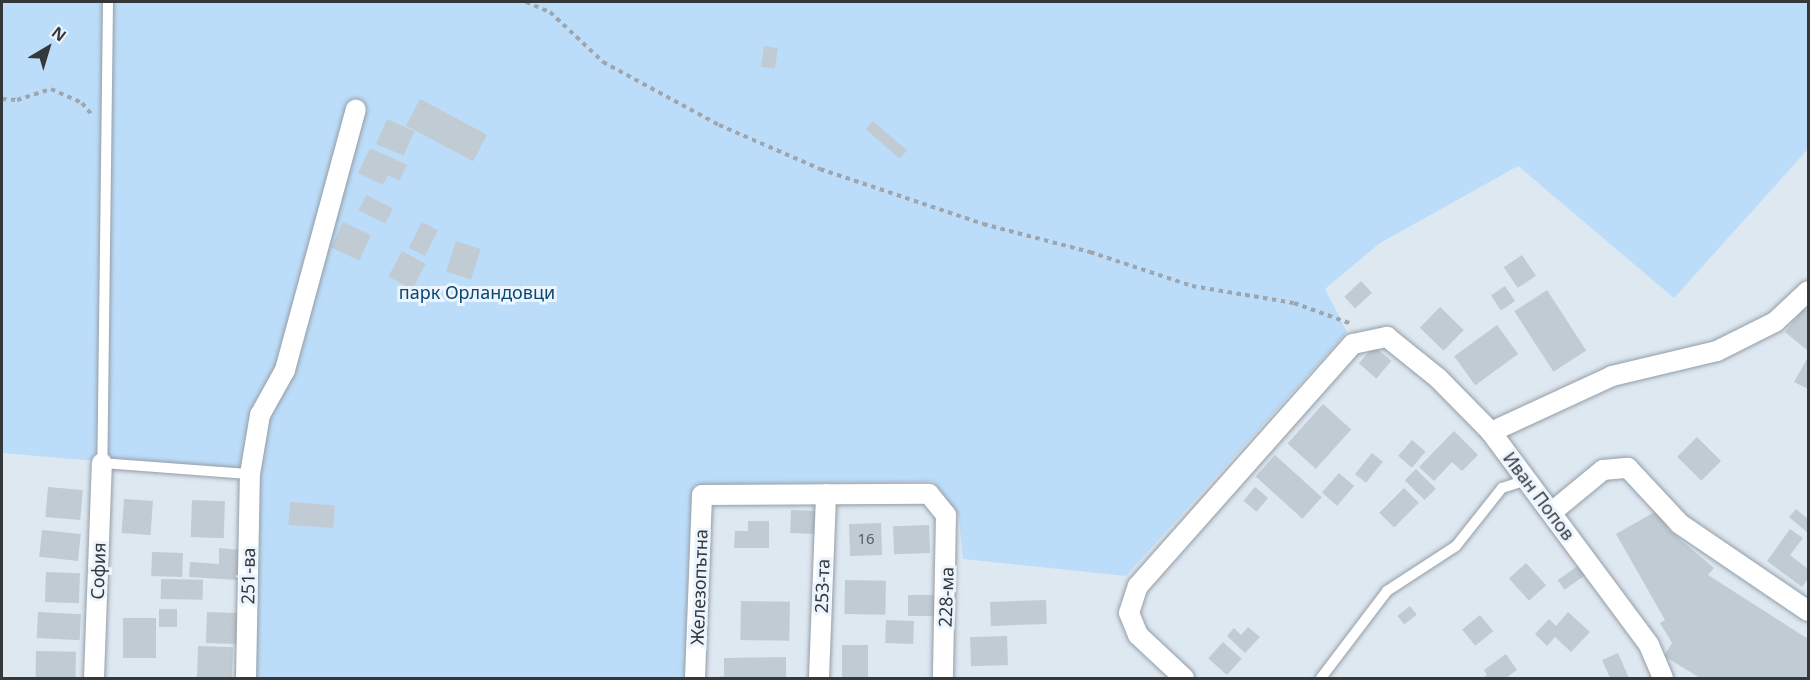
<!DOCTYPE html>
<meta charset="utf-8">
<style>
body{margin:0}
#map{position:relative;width:1810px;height:680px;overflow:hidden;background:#dee8f1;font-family:"Noto Sans",sans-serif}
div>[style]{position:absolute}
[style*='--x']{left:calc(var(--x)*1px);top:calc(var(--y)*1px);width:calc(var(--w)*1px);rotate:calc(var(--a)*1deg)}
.green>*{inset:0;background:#bcddf9}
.building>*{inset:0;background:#c1cbd3;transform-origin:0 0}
.path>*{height:4px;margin-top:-2px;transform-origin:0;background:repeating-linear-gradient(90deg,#9ea5ac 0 4.5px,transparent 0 9px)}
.roads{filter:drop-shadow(0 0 2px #949da5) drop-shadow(0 0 2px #949da5)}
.service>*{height:10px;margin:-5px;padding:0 5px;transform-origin:5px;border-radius:5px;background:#fff}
.minor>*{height:20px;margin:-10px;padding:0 10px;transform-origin:10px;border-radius:10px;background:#fff}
span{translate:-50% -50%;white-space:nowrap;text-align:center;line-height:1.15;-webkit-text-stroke:6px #ecf5fe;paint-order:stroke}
.number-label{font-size:15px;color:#575d61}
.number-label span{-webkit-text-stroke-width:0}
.park-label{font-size:18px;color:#0b476f}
.street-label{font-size:18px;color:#34383b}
.frame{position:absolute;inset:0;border:3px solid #34383b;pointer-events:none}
.north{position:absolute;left:18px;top:18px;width:60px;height:60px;-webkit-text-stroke:4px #ecf5fe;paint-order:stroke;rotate:38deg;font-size:16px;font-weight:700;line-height:24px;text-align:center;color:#34383b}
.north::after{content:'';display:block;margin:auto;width:21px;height:27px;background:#34383b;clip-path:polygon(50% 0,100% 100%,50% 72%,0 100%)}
</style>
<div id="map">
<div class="green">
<i style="clip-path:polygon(2px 2px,1808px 2px,1808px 149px,1674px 298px,1518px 166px,1380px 243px,1325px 289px,1347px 332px,1126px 576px,963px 559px,959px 516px,933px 481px,694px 485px,685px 678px,246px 678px,250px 474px,2px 453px)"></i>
</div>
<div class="building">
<i style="left:764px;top:46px;width:14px;height:21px;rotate:8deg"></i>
<i style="left:420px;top:99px;width:76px;height:30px;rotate:28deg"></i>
<i style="left:387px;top:119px;width:30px;height:27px;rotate:24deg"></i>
<i style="left:873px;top:121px;width:45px;height:11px;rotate:41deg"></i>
<i style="clip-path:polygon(370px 148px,407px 165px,399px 181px,388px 175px,383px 185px,358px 173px)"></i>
<i style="left:366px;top:195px;width:30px;height:17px;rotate:26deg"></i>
<i style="left:343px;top:222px;width:31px;height:28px;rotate:25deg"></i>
<i style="left:422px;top:222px;width:18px;height:29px;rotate:27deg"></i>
<i style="left:456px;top:241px;width:26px;height:32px;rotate:18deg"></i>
<i style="left:402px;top:251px;width:27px;height:29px;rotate:28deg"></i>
<i style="left:1522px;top:255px;width:25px;height:22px;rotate:56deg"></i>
<i style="left:1361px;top:281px;width:16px;height:23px;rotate:47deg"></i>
<i style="left:1505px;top:286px;width:18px;height:17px;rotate:56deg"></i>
<i style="left:1547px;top:290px;width:72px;height:39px;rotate:57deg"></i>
<i style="left:1440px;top:307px;width:33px;height:29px;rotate:44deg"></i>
<i style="clip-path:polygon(1804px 308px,1808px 312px,1808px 351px,1785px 332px)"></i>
<i style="left:1497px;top:325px;width:36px;height:53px;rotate:54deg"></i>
<i style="left:1374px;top:346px;width:23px;height:23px;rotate:41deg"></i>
<i style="clip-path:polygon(1807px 359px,1808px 360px,1808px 389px,1794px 382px)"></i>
<i style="left:1323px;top:404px;width:38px;height:53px;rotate:42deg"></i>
<i style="clip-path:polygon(1454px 431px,1478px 455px,1462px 471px,1452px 462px,1434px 481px,1419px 467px)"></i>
<i style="left:1697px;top:437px;width:34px;height:28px;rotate:45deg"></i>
<i style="left:1412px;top:440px;width:18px;height:21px;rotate:41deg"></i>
<i style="left:1372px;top:453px;width:14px;height:27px;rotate:39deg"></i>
<i style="left:1275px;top:455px;width:63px;height:29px;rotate:42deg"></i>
<i style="left:1416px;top:469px;width:28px;height:16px;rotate:45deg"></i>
<i style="left:1339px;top:473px;width:20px;height:26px;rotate:41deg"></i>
<i style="left:48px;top:487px;width:35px;height:30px;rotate:5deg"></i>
<i style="left:1255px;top:487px;width:17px;height:18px;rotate:40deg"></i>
<i style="left:1404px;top:488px;width:21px;height:35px;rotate:45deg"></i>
<i style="left:124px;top:499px;width:29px;height:34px;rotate:4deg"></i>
<i style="left:192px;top:500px;width:33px;height:37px;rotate:2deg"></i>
<i style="left:290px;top:502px;width:45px;height:23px;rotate:4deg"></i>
<i style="clip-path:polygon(1796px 509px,1808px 519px,1808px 533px,1789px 517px)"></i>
<i style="left:791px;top:510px;width:27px;height:23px;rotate:2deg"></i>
<i style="clip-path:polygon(1658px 510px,1669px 530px,1714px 568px,1708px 575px,1808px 639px,1808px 678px,1700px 678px,1664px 656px,1672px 643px,1660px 623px,1665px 620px,1616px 534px)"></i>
<i style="clip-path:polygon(748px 521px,769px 521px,769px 548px,734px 548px,735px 531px,748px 531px)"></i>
<i style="left:881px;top:523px;width:32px;height:32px;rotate:88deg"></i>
<i style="left:929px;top:525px;width:28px;height:36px;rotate:88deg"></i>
<i style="clip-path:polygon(1790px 529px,1803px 538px,1790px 555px,1808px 569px,1808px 579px,1802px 587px,1767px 561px)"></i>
<i style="left:42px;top:530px;width:39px;height:27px;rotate:6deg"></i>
<i style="clip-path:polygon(219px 548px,239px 550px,237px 580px,189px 577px,190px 562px,219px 564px)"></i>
<i style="left:152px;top:552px;width:31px;height:24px;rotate:2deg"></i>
<i style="left:1526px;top:563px;width:30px;height:23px;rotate:48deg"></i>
<i style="left:1579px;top:565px;width:12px;height:26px;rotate:55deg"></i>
<i style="left:46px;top:572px;width:34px;height:30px;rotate:2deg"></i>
<i style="left:161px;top:579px;width:42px;height:20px;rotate:1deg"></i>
<i style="left:845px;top:580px;width:41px;height:34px;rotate:1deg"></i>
<i style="left:908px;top:595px;width:30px;height:21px"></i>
<i style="left:1046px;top:600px;width:24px;height:56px;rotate:88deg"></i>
<i style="left:741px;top:601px;width:49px;height:39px;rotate:1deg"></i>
<i style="left:1410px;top:606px;width:11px;height:16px;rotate:52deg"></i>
<i style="left:159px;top:609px;width:18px;height:18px"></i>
<i style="left:38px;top:612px;width:43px;height:26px;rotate:3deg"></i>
<i style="left:207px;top:612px;width:31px;height:31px;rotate:2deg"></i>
<i style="clip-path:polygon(1568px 612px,1590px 632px,1571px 652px,1555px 637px,1547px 646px,1535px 634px,1549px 619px,1556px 626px)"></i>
<i style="left:1480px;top:615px;width:21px;height:23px;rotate:51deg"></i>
<i style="left:123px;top:618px;width:33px;height:40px"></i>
<i style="left:886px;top:620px;width:28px;height:23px;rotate:2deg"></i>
<i style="clip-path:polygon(1248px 627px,1260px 637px,1245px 653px,1227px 636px,1234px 628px,1241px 635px)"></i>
<i style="left:1007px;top:636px;width:29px;height:37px;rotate:88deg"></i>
<i style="left:1223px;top:642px;width:25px;height:22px;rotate:42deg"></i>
<i style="left:842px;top:645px;width:26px;height:33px"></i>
<i style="left:198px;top:646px;width:35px;height:31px;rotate:2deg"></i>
<i style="left:36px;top:651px;width:40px;height:27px;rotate:1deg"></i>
<i style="clip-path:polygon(1618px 653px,1629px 678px,1610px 678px,1602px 660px)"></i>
<i style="clip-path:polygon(1506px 654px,1517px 670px,1506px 678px,1482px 678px,1487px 675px,1484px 670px)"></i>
<i style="clip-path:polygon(786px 657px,786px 678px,711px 678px,724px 676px,724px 658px)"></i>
</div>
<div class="path">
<i style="--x:526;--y:2;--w:26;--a:23"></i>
<i style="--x:550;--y:12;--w:73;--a:43.3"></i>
<i style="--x:603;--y:62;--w:132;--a:28.5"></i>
<i style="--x:719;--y:125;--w:110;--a:23.5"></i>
<i style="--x:820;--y:169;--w:172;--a:18.6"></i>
<i style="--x:983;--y:224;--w:111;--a:14.7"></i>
<i style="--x:1090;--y:252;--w:108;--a:18.4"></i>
<i style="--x:1192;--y:286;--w:103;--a:9.5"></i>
<i style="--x:1294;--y:303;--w:62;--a:19.9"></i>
<i style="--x:2;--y:99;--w:15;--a:4"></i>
<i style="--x:17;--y:100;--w:36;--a:-18"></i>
<i style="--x:51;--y:89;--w:34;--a:24"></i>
<i style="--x:82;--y:103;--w:16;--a:50"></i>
</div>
<div class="roads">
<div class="service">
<i style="--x:108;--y:2;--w:461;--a:90.7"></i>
<i style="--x:102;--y:463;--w:148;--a:4.3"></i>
<i style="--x:1321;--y:678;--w:109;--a:-52.8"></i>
<i style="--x:1387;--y:591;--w:82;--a:-33.1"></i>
<i style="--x:1456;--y:546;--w:74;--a:-51.6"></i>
<i style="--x:1502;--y:488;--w:26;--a:-18"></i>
</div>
<div class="minor">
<i style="--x:1491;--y:432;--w:133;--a:-24.8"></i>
<i style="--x:1612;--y:376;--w:108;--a:-13.4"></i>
<i style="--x:1717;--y:351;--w:65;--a:-26.6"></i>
<i style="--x:1775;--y:322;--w:45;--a:-43.2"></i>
<i style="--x:1552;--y:512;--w:66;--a:-39.5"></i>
<i style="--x:1603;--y:470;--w:25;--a:-5"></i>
<i style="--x:1628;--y:468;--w:76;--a:47.1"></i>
<i style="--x:1680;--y:524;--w:155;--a:34.2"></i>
<i style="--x:94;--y:678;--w:215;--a:-87.9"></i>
<i style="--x:246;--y:678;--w:204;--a:-88.9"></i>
<i style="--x:250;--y:474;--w:60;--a:-80.4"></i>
<i style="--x:260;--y:415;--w:51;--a:-60.9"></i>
<i style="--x:285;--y:370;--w:270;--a:-74.8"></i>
<i style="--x:695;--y:678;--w:183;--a:-87.8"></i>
<i style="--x:702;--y:495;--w:227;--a:-0.3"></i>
<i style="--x:929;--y:494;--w:27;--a:51"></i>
<i style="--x:946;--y:515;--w:163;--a:91.1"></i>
<i style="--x:819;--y:678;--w:184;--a:-87.8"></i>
<i style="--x:1184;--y:678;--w:63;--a:-136.9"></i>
<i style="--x:1138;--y:635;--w:24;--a:-112"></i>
<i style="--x:1129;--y:613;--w:28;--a:-72"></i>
<i style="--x:1138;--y:586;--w:324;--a:-48.4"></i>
<i style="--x:1353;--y:344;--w:35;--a:-12"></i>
<i style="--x:1387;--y:337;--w:65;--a:38.8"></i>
<i style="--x:1438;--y:378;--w:76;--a:45.5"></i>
<i style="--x:1491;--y:432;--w:265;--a:53.4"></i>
<i style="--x:1649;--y:645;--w:36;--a:67"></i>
</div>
</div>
<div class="number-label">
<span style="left:866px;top:539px">16</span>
</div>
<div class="park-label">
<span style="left:477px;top:292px">парк Орландовци</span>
</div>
<div class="street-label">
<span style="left:1539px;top:496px;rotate:53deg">Иван Попов</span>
<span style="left:98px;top:571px;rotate:-88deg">София</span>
<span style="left:248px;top:576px;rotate:-89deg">251-ва</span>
<span style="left:822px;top:586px;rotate:-88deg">253-та</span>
<span style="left:699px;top:587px;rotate:-88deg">Железопътна</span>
<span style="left:946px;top:597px;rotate:-88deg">228-ма</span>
</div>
<div class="frame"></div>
<div class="north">N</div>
</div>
